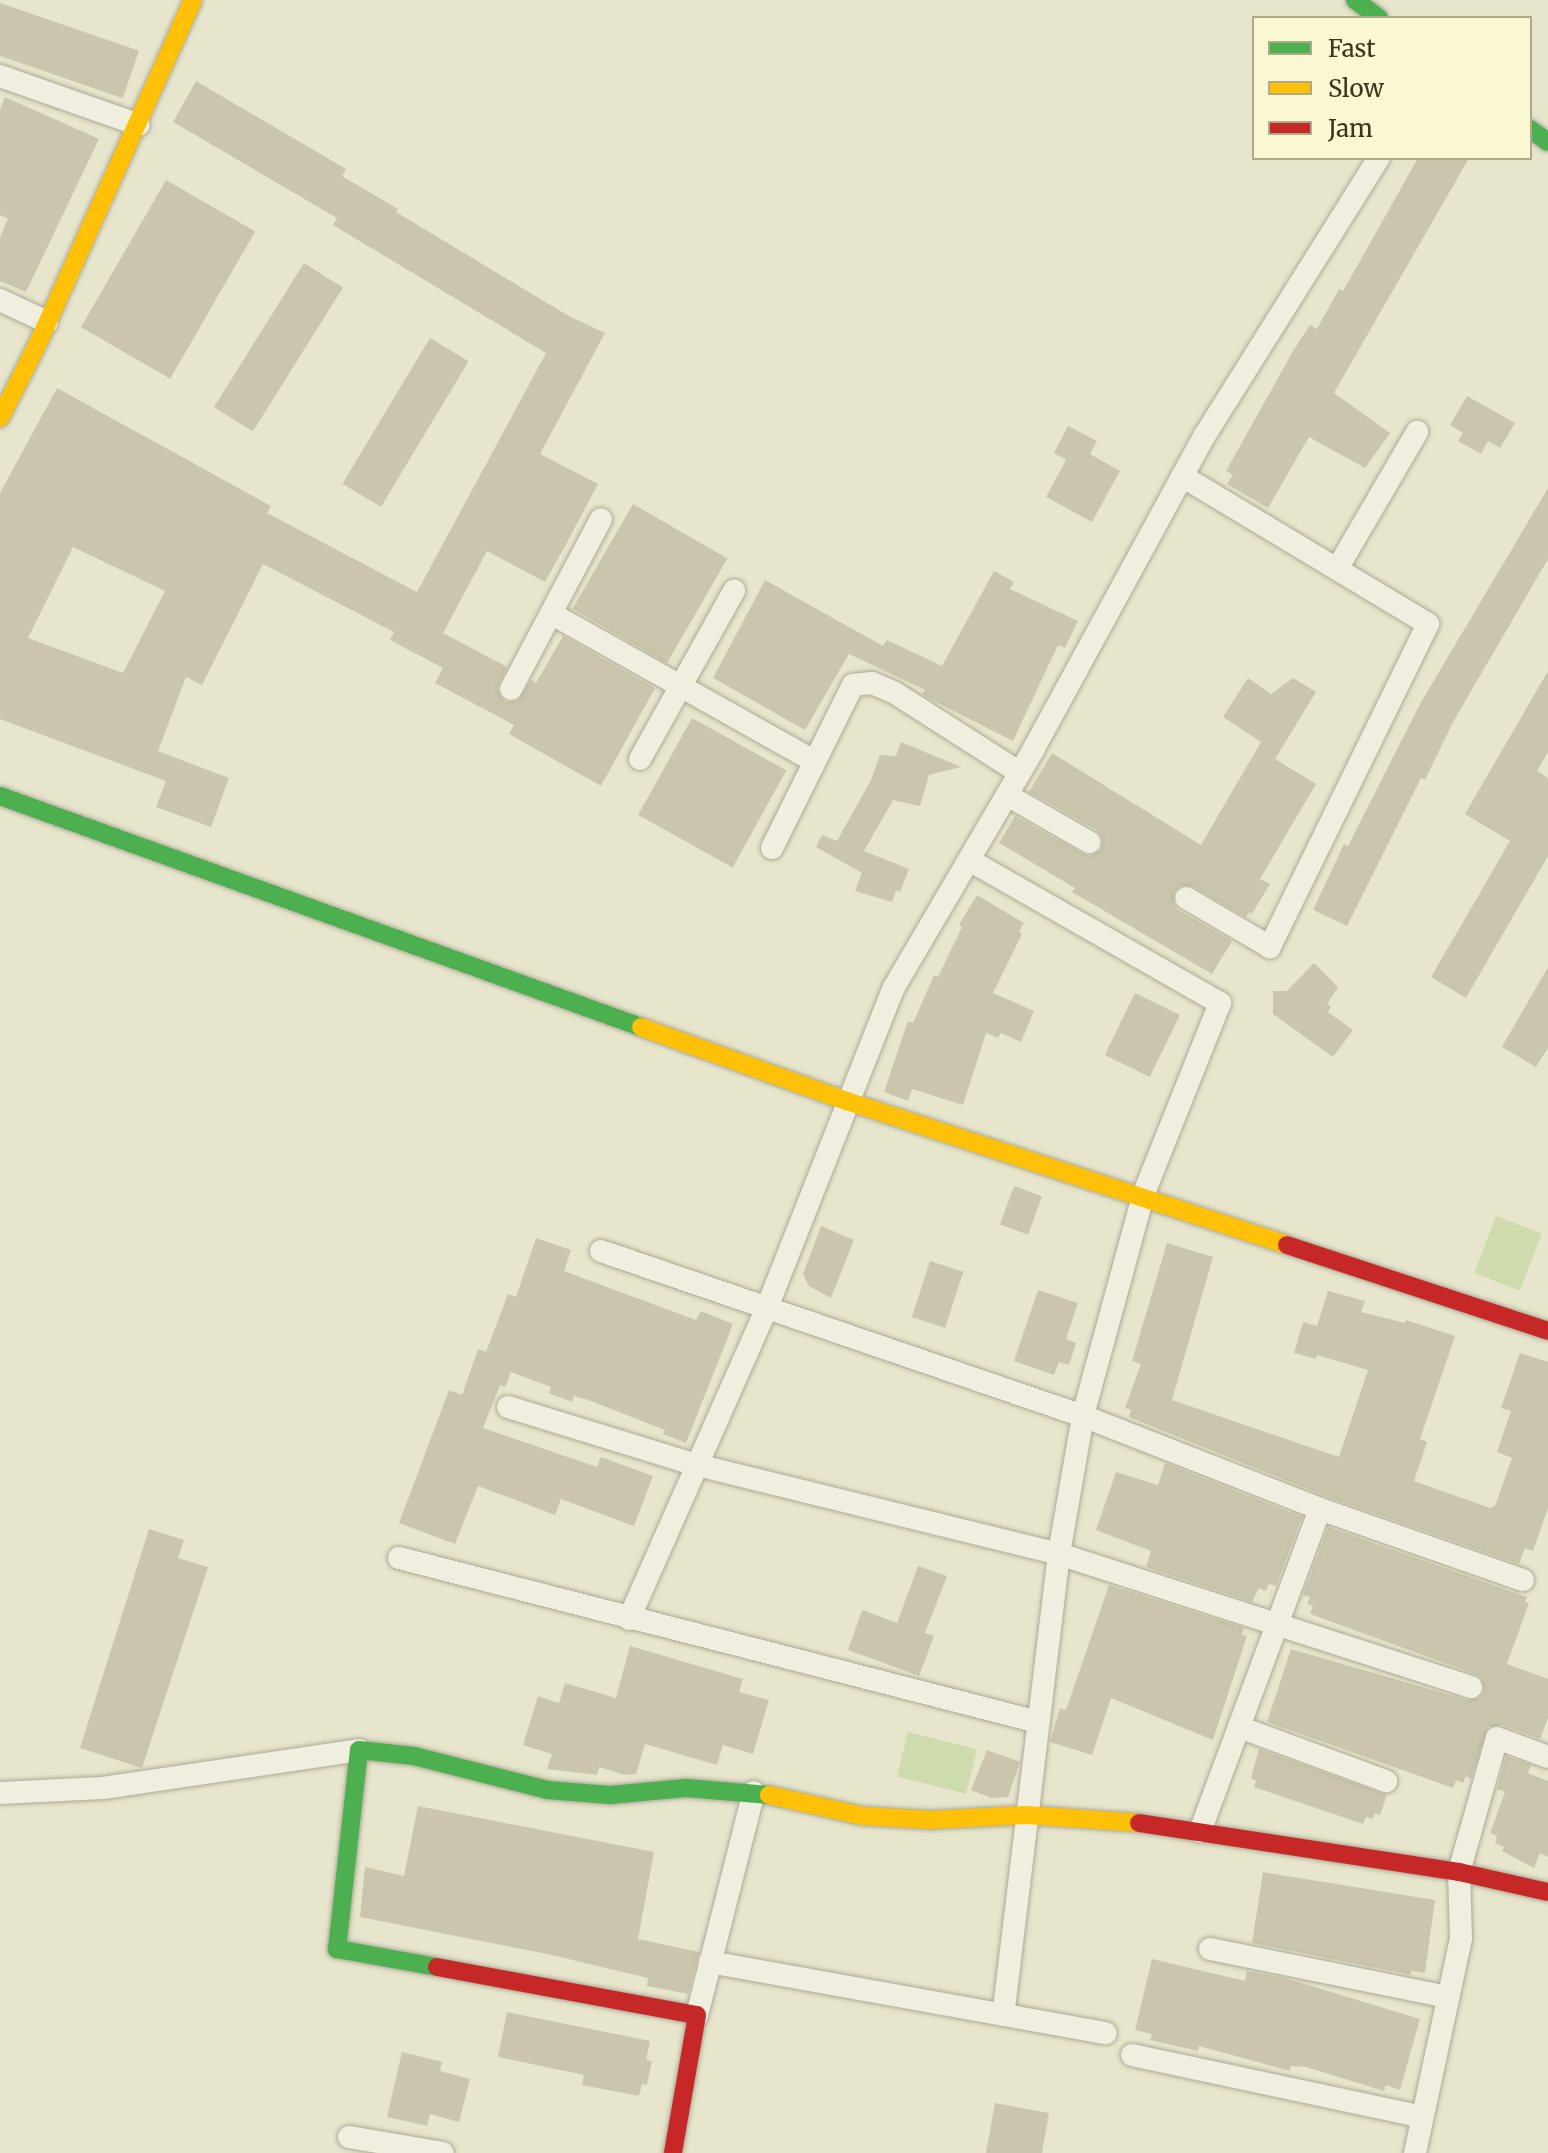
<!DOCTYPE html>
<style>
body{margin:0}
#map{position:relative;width:1548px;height:2153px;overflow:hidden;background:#e7e6cc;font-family:Merriweather,serif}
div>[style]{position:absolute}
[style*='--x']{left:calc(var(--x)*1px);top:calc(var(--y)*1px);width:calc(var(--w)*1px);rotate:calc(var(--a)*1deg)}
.green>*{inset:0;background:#cedbad;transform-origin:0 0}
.building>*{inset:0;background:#cbc5ad;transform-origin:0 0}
.roads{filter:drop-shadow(0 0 2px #acaa96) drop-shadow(0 0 2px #acaa96)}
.street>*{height:22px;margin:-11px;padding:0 11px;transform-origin:11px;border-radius:11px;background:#efeedf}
.fast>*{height:18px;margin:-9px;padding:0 9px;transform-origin:9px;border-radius:9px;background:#4caf50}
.slow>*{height:18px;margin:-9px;padding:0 9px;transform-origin:9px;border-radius:9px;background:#ffc107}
.jam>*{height:18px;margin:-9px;padding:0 9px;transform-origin:9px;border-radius:9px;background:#c62828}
span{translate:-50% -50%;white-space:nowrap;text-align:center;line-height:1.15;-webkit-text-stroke:6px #f9f8d2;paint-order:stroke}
.legend{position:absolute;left:1252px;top:16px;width:280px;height:144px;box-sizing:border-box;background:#f9f8d2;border:2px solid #adaa89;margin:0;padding:10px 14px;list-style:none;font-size:24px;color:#3c351c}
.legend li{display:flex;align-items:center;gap:16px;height:40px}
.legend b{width:40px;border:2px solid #adaa89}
</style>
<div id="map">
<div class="green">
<i style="left:1496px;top:1216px;width:49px;height:61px;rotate:21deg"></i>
<i style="left:908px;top:1732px;width:71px;height:46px;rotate:14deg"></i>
</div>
<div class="building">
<i style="left:0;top:3px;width:147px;height:50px;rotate:19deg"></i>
<i style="clip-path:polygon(evenodd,196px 81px,346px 169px,342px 176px,398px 209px,396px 212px,567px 315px,605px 333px,540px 454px,598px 484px,564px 548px,545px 582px,487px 551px,443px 633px,507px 667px,497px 689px,505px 702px,518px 701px,531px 680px,536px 683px,563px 636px,655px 688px,601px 786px,509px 734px,514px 725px,435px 683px,443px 668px,390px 640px,394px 632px,263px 564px,202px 685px,186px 677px,158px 751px,229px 778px,211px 827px,156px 807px,166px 781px,0 719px,0 493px,57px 388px,271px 506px,267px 513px,417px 592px,546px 353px,333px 225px,337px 218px,173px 122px,196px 81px,73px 547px,165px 591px,123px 673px,28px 638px,73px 547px)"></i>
<i style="clip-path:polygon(5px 97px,99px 139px,26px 292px,0 281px,0 237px,8px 219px,0 215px,0 109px)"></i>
<i style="clip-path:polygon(1418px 158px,1469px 158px,1334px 393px,1390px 433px,1365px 468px,1309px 437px,1268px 508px,1227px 484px,1233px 475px,1226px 471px,1293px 351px,1310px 325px,1317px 329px,1339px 289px,1343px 291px)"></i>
<i style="left:166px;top:180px;width:103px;height:170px;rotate:30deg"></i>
<i style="left:304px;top:263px;width:46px;height:170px;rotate:32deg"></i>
<i style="left:430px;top:338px;width:45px;height:170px;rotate:31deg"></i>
<i style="clip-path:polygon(1467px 396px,1515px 423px,1500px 448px,1488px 441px,1481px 454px,1458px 441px,1463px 433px,1450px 425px)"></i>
<i style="clip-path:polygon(1068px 426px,1097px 441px,1090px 454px,1120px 471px,1092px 522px,1046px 497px,1066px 460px,1054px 453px)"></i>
<i style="clip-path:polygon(1548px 488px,1548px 559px,1453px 722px,1425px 780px,1421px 778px,1347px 926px,1313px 910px,1344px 844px,1348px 846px,1420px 704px)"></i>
<i style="left:633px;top:504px;width:109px;height:121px;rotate:30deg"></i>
<i style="clip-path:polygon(994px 571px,1014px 582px,1010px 589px,1078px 621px,1065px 648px,1058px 645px,1013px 741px,930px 699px,922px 694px,925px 690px,849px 654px,805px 730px,713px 678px,765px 580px,883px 646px,887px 640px,942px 666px)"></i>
<i style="clip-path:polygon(1548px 671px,1548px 752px,1537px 771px,1548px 778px,1548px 856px,1466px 998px,1431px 977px,1510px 841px,1465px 814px)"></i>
<i style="clip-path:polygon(1248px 678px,1271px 694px,1293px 678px,1316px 692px,1275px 759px,1316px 784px,1260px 879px,1270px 884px,1252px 914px,1249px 912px,1246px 917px,1192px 886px,1180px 886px,1174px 892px,1174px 904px,1178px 910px,1232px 941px,1212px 974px,1072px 892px,1075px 888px,999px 843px,1015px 816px,1083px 854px,1090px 856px,1101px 850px,1103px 841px,1097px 830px,1029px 792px,1052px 753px,1201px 845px,1261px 742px,1223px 717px)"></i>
<i style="left:692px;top:718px;width:108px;height:111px;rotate:29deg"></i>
<i style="clip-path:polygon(901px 742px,961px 767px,929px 775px,920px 806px,893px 800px,864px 851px,909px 869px,900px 892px,896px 890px,892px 902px,855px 891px,862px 873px,816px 847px,822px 835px,837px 841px,871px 780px,880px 755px,896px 756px)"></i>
<i style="clip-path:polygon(977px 895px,1024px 923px,1019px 931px,1022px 934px,993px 993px,1034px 1011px,1021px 1042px,1001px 1033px,998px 1038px,986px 1033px,963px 1105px,912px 1089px,908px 1101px,884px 1092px,908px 1021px,913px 1023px,934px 975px,938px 977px,962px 927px,959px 925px)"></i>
<i style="clip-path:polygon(1314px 963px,1338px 987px,1327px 1004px,1331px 1006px,1328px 1012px,1353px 1030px,1333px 1057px,1273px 1014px,1273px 991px,1287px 991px)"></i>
<i style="clip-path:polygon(1548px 967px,1548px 1048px,1536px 1067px,1502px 1047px)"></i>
<i style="left:1135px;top:993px;width:50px;height:69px;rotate:26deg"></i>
<i style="left:1014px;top:1186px;width:30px;height:41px;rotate:20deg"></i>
<i style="clip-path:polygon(821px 1226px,854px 1240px,831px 1298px,809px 1286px,803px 1274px)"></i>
<i style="clip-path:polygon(536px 1238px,571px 1250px,564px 1271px,696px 1320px,701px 1311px,733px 1324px,686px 1443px,663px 1434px,665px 1430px,588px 1400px,574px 1396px,572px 1402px,549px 1393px,551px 1387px,511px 1372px,505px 1387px,500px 1385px,483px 1428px,597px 1467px,601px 1457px,653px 1476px,634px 1526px,561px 1499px,555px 1515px,478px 1486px,455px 1544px,399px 1523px,449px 1390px,462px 1395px,478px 1349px,486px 1352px,508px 1294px,516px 1297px)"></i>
<i style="clip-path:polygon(1167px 1243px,1213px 1257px,1172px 1400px,1339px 1457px,1368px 1370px,1317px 1355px,1316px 1359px,1294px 1353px,1303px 1322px,1317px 1326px,1328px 1291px,1365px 1301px,1361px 1312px,1405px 1323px,1406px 1320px,1455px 1336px,1420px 1439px,1427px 1442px,1414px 1481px,1490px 1508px,1495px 1506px,1512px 1458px,1497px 1452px,1511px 1411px,1501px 1408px,1520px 1353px,1548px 1362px,1548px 1508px,1533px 1551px,1525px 1548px,1519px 1564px,1325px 1496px,1129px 1417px,1131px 1410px,1125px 1408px,1141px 1364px,1132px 1361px)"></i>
<i style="left:930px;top:1261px;width:35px;height:59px;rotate:18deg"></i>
<i style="clip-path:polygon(1038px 1290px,1078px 1303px,1066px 1339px,1076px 1343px,1069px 1365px,1059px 1362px,1054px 1375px,1014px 1361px)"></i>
<i style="clip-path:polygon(1165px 1463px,1302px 1517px,1276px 1586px,1269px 1584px,1266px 1591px,1259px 1588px,1252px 1602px,1146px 1567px,1151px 1551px,1096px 1530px,1116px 1472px,1158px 1485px)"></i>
<i style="clip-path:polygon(1328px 1527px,1527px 1597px,1525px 1602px,1529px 1603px,1507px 1664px,1548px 1679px,1548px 1718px,1540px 1739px,1502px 1725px,1488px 1727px,1471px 1779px,1466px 1776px,1463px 1783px,1456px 1780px,1453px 1788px,1267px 1722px,1291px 1649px,1467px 1700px,1480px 1698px,1484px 1691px,1482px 1678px,1475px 1674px,1310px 1614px,1313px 1606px,1307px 1604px,1310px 1597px,1303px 1595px)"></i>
<i style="clip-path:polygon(149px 1529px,184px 1540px,178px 1558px,208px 1567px,142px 1768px,80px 1748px)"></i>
<i style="clip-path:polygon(918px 1566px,947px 1576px,925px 1633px,934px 1636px,919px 1676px,848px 1650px,862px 1610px,897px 1623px)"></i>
<i style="clip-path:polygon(1109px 1585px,1244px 1628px,1242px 1635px,1247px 1636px,1213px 1740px,1111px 1698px,1092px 1755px,1050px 1742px,1060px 1708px,1066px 1710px)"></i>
<i style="clip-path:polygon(630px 1646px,743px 1679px,739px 1692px,769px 1700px,753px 1754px,723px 1745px,717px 1765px,645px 1744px,636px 1774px,625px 1775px,599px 1767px,597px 1775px,547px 1769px,552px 1754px,523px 1745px,538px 1696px,559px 1703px,565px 1683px,616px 1698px)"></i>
<i style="clip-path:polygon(1259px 1749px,1387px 1795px,1380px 1815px,1375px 1813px,1373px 1819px,1366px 1817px,1363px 1824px,1254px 1787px,1256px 1781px,1251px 1778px)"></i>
<i style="clip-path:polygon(987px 1750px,1020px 1762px,1008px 1797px,991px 1798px,971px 1790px)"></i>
<i style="clip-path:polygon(1506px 1756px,1531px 1765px,1528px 1773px,1548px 1781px,1548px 1857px,1540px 1853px,1534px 1868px,1502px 1851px,1504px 1847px,1495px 1843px,1497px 1836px,1490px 1833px,1505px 1792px,1497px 1789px)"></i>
<i style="clip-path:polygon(418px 1806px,654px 1852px,638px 1939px,699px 1952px,688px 1994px,647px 1986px,648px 1978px,547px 1954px,360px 1917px,365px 1867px,404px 1876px)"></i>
<i style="clip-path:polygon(1263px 1872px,1435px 1900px,1425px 1973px,1411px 1971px,1411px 1975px,1252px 1943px)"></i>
<i style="clip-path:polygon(1152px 1959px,1245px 1981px,1247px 1971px,1285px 1978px,1420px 2019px,1400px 2090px,1386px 2085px,1384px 2091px,1306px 2067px,1291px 2066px,1290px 2071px,1199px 2046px,1198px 2051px,1150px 2040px,1152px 2034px,1135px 2030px)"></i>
<i style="clip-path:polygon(507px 2012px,650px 2041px,646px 2060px,652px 2061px,647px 2085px,642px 2084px,639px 2096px,582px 2085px,584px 2075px,498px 2057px)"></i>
<i style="clip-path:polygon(402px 2052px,442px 2062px,440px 2071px,470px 2079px,459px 2122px,430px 2114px,427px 2126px,387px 2117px)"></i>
<i style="clip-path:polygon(995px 2103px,1049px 2113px,1042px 2153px,986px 2153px)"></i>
</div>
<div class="roads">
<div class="street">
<i style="--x:0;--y:76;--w:147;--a:19.4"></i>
<i style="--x:0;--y:300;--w:52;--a:25.1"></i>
<i style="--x:1182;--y:476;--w:287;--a:31"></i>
<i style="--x:1428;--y:624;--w:360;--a:116.1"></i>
<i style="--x:1270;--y:947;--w:97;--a:-149.7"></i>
<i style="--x:1337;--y:569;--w:159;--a:-59.7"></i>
<i style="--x:552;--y:614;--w:300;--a:29.3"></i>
<i style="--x:511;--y:689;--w:192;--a:-62.1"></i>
<i style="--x:640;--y:759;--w:193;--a:-60.8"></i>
<i style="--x:1007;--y:795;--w:95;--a:29.8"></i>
<i style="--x:772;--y:848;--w:182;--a:-63.6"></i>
<i style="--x:853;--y:685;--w:19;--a:-6"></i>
<i style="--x:872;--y:683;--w:25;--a:23"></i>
<i style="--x:895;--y:693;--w:148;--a:32.6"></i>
<i style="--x:969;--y:860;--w:289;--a:29.7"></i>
<i style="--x:1220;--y:1003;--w:208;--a:111.8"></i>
<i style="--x:1143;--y:1196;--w:228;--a:105.3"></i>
<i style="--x:1083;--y:1416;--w:140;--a:99.9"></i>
<i style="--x:1059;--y:1554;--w:464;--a:96.9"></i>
<i style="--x:601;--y:1251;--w:509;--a:18.9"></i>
<i style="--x:1083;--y:1416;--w:255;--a:21.4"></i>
<i style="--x:1320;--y:1509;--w:344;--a:110.4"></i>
<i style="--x:508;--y:1407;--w:198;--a:17.1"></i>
<i style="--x:697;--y:1465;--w:373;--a:13.8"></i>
<i style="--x:1059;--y:1554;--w:433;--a:17.9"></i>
<i style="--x:1320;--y:1509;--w:215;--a:19.3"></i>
<i style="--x:399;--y:1558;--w:660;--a:14.39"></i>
<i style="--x:629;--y:1619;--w:343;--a:-66.1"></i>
<i style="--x:768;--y:1305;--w:340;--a:-68.4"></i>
<i style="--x:893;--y:989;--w:277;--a:-59.6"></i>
<i style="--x:1033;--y:750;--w:359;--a:-61.4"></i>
<i style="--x:1205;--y:435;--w:327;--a:-57.9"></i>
<i style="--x:1239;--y:1727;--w:157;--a:20.2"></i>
<i style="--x:0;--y:1793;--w:103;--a:-2.8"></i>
<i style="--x:103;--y:1788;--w:259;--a:-8.4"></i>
<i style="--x:1210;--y:1949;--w:243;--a:11.4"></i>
<i style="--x:710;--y:1962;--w:402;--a:10.2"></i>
<i style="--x:697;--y:2015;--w:230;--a:-75.7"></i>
<i style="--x:1132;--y:2055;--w:294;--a:12"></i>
<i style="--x:349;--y:2137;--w:95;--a:9.7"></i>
<i style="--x:1415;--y:2153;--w:220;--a:-77.9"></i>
<i style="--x:1461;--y:1938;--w:66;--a:-91.7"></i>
<i style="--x:1459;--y:1872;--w:139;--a:-74.2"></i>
<i style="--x:1497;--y:1738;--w:54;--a:20.4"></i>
</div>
<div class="fast">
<i style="--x:1355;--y:0;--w:30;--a:37"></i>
<i style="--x:1530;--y:129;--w:22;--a:36"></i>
<i style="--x:0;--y:796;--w:681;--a:19.82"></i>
<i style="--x:437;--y:1967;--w:102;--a:-169.8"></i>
<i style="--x:337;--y:1949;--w:200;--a:-83.7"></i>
<i style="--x:359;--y:1750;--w:55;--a:6.2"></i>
<i style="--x:414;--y:1756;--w:137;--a:14.3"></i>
<i style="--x:547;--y:1790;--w:63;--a:4.5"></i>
<i style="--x:610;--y:1795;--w:76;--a:-5.3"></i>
<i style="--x:686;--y:1788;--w:83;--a:4.8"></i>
</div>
<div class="slow">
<i style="--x:0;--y:418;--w:86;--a:-63.1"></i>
<i style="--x:39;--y:341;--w:374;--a:-65.7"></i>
<i style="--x:641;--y:1027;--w:219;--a:19.8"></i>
<i style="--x:847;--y:1101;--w:463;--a:18.1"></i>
<i style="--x:769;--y:1795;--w:96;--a:12.6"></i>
<i style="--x:863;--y:1816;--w:68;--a:3.4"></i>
<i style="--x:931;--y:1820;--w:95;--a:-3"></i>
<i style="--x:1026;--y:1815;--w:113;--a:4"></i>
</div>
<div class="jam">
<i style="--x:1287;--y:1245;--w:275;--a:18.2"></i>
<i style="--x:1139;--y:1823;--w:324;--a:8.7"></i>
<i style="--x:1459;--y:1872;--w:91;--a:12.7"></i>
<i style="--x:437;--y:1967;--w:264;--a:10.5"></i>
<i style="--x:697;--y:2015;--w:140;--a:99.9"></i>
</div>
</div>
<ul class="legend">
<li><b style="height:10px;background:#4caf50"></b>Fast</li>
<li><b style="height:10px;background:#ffc107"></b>Slow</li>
<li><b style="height:10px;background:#c62828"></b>Jam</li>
</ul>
</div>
